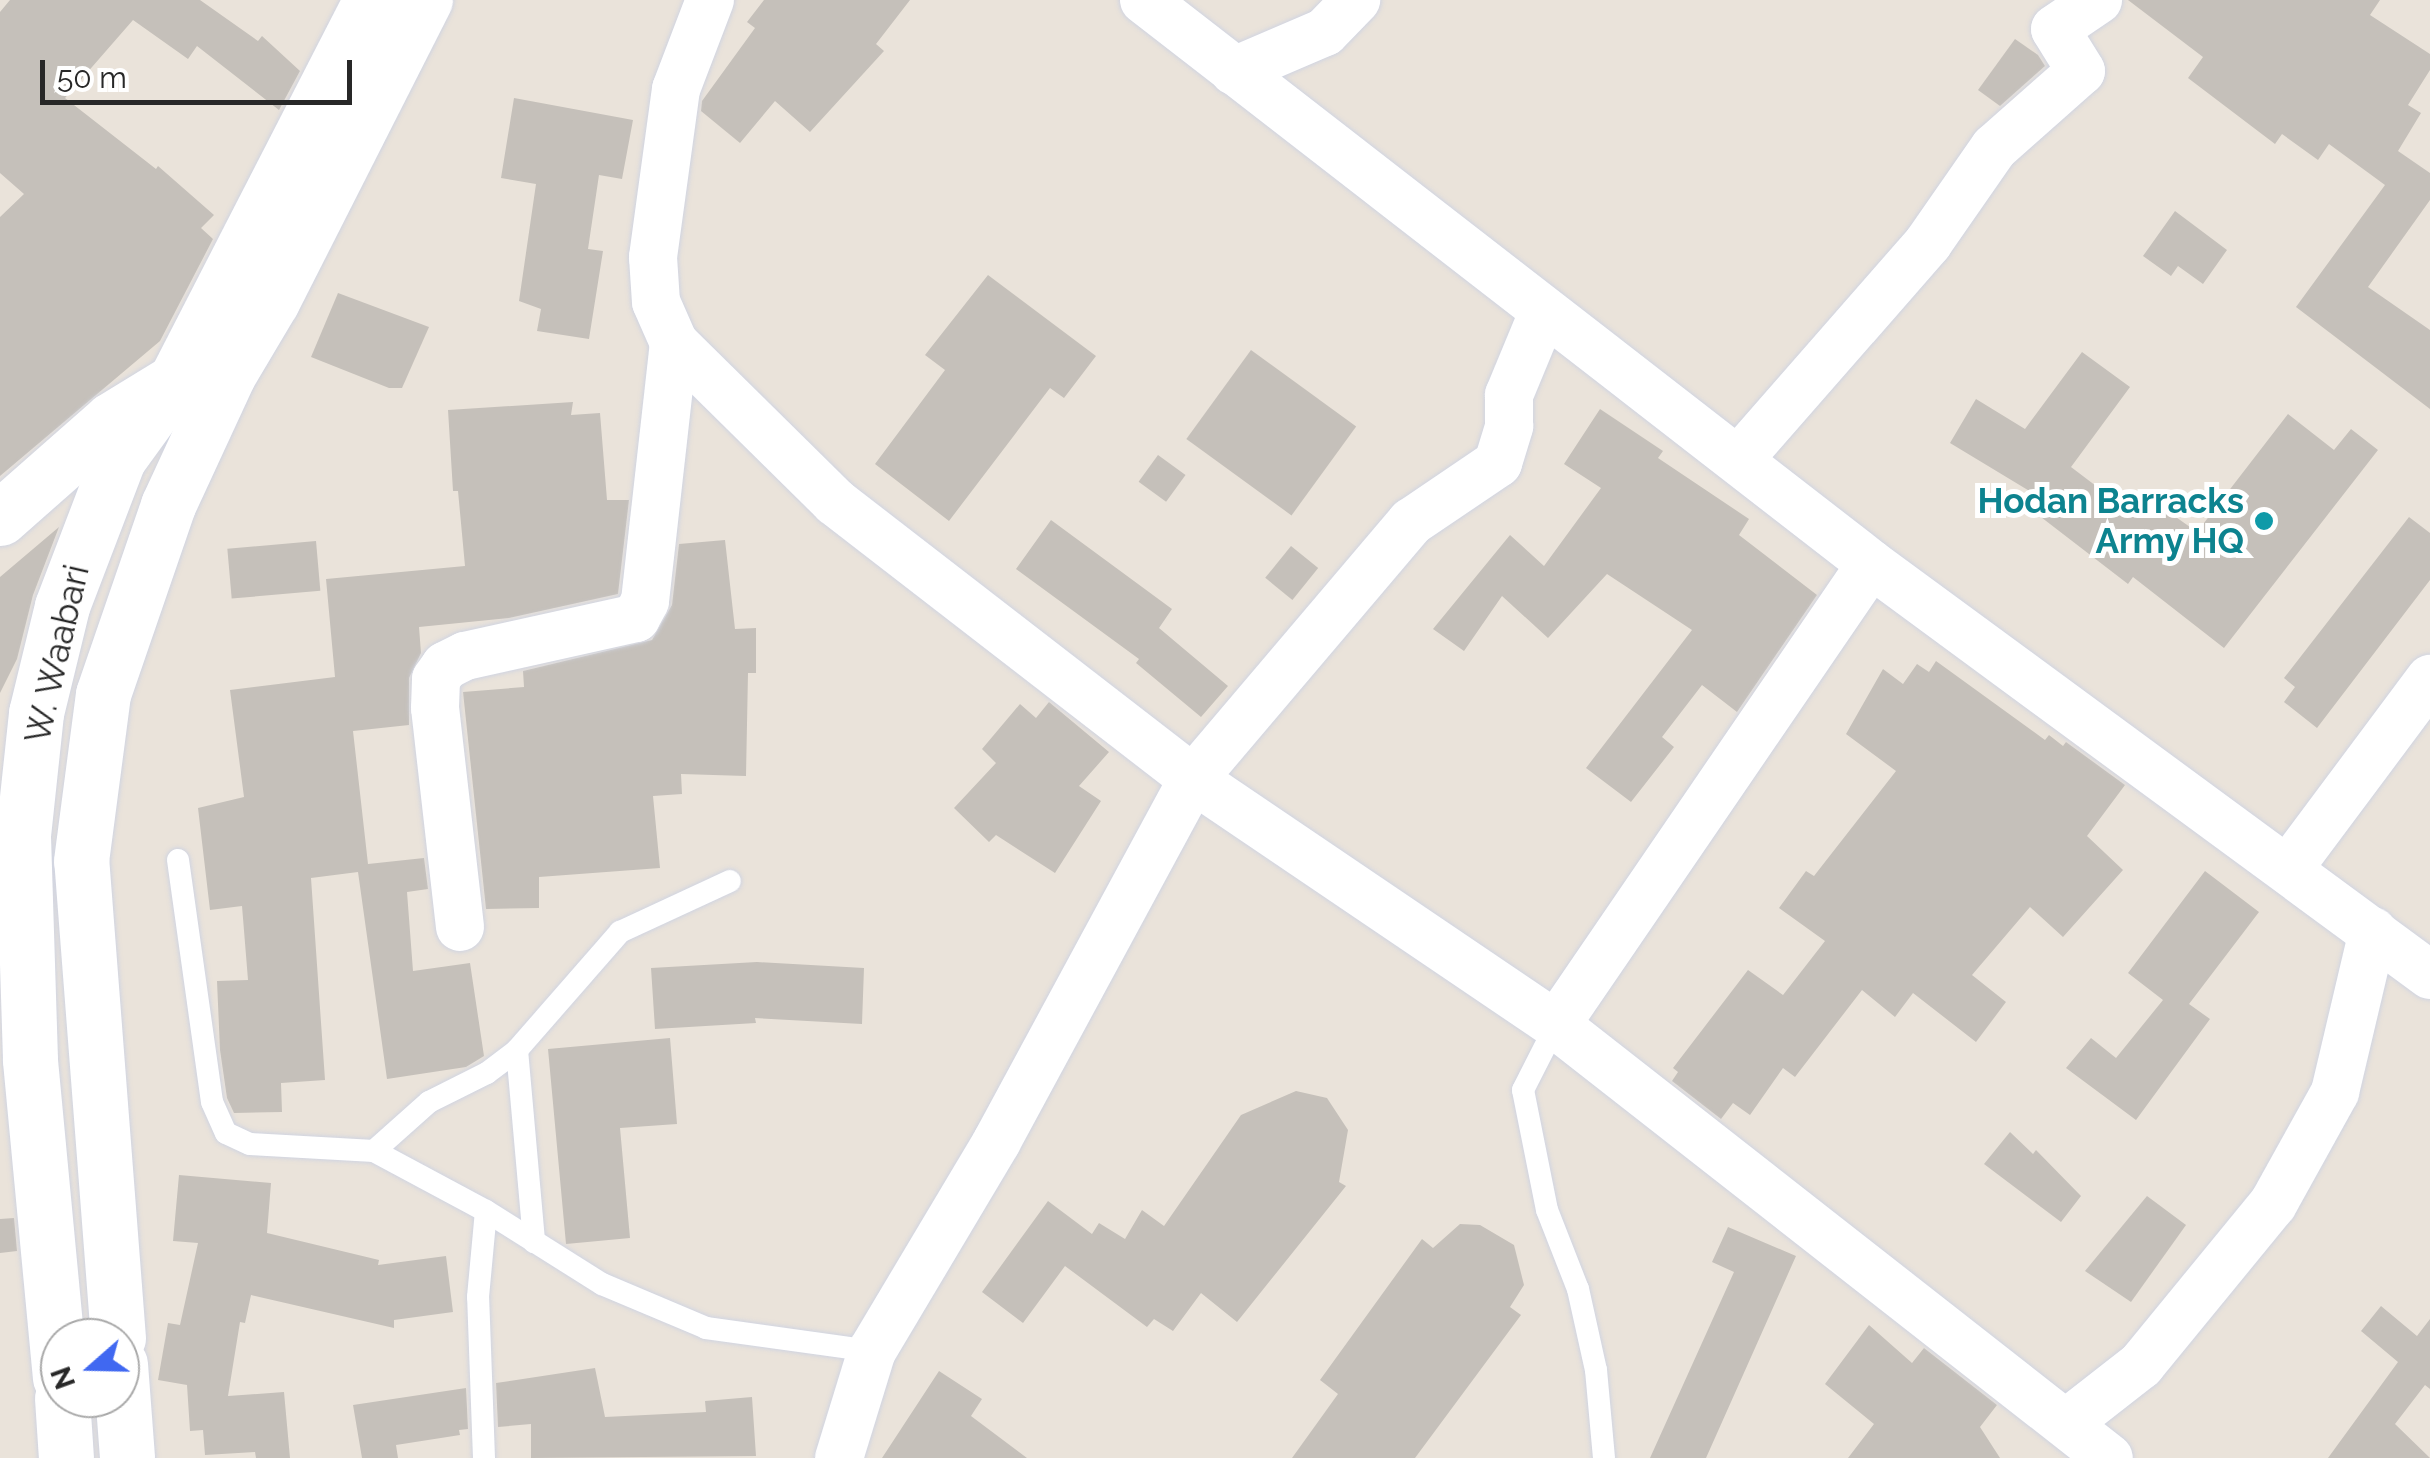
<!DOCTYPE html>
<style>
body{margin:0}
#map{position:relative;width:2430px;height:1458px;overflow:hidden;background:#eae3da;font-family:Raleway,sans-serif}
div>[style]{position:absolute}
[style*='--x']{left:calc(var(--x)*1px);top:calc(var(--y)*1px);width:calc(var(--w)*1px);rotate:calc(var(--a)*1deg)}
.building>*{inset:0;background:#c5c0ba;transform-origin:0 0}
.roads{filter:drop-shadow(0 0 2px #d0d4e1) drop-shadow(0 0 2px #d0d4e1)}
.service>*{height:22px;margin:-11px;padding:0 11px;transform-origin:11px;border-radius:11px;background:#fff}
.minor>*{height:48px;margin:-24px;padding:0 24px;transform-origin:24px;border-radius:24px;background:#fff}
.tertiary>*{height:55px;margin:-27.5px;padding:0 27.5px;transform-origin:27.5px;border-radius:27.5px;background:#fff}
.secondary>*{height:55px;margin:-27.5px;padding:0 27.5px;transform-origin:27.5px;border-radius:27.5px;background:#fff}
.dots>*{width:28px;height:28px;translate:-50% -50%;box-sizing:border-box;border:5px solid #fff;border-radius:50%}
span{translate:-50% -50%;white-space:nowrap;text-align:center;line-height:1.15;-webkit-text-stroke:10px #fff;paint-order:stroke}
.culture-label{font-size:35px;color:#0d838f;font-weight:700}
.right{translate:-100% -50%;text-align:right}
.street-label{font-size:35px;color:#282828}
.north{position:absolute;left:40px;top:1318px;width:100px;height:100px;box-sizing:border-box;background:#fff;border:2px solid #a9a9a9;border-radius:50%;rotate:250deg;font-size:28px;font-weight:700;line-height:40px;text-align:center;color:#282828}
.north::after{content:'';display:block;margin:auto;width:35px;height:45px;background:#4068f1;clip-path:polygon(50% 0,100% 100%,50% 72%,0 100%)}
.scale{position:absolute;left:40px;top:60px;width:312px;height:45px;box-sizing:border-box;border:5px solid #282828;border-top:0;padding-left:12px;font-size:30px;line-height:35px;white-space:nowrap;color:#282828;-webkit-text-stroke:8px #fff;paint-order:stroke}
</style>
<div id="map">
<div class="building">
<i style="clip-path:polygon(10px 0,200px 0,258px 41px,262px 36px,300px 71px,279px 110px,197px 46px,188px 59px,133px 20px,65px 98px,156px 169px,158px 166px,214px 215px,201px 228px,213px 239px,160px 341px,0 476px,0 217px,24px 194px,0 173px,0 12px)"></i>
<i style="clip-path:polygon(764px 0,910px 0,876px 44px,884px 51px,810px 132px,775px 101px,740px 143px,701px 111px,702px 101px,755px 28px,747px 22px)"></i>
<i style="clip-path:polygon(2128px 0,2380px 0,2370px 15px,2430px 54px,2430px 70px,2408px 105px,2421px 113px,2398px 151px,2430px 173px,2430px 200px,2368px 287px,2430px 330px,2430px 409px,2296px 307px,2385px 185px,2329px 144px,2318px 160px,2282px 134px,2275px 144px,2188px 78px,2203px 57px)"></i>
<i style="clip-path:polygon(2015px 39px,2038px 55px,2045px 66px,2000px 106px,1978px 90px)"></i>
<i style="clip-path:polygon(514px 98px,633px 120px,622px 179px,599px 175px,588px 249px,603px 251px,589px 339px,537px 331px,541px 309px,519px 301px,536px 184px,501px 178px)"></i>
<i style="clip-path:polygon(2175px 211px,2227px 250px,2203px 284px,2178px 266px,2171px 276px,2143px 256px)"></i>
<i style="clip-path:polygon(988px 275px,1096px 356px,1064px 398px,1050px 388px,949px 521px,875px 464px,945px 370px,925px 355px)"></i>
<i style="clip-path:polygon(338px 293px,429px 327px,402px 388px,389px 388px,311px 357px)"></i>
<i style="left:1251px;top:350px;width:130px;height:110px;rotate:36deg"></i>
<i style="clip-path:polygon(2082px 352px,2130px 387px,2071px 467px,2129px 511px,2142px 493px,2197px 532px,2288px 414px,2334px 450px,2351px 429px,2378px 450px,2224px 648px,2133px 577px,2128px 584px,2037px 514px,2046px 501px,1950px 443px,1976px 399px,2025px 429px)"></i>
<i style="clip-path:polygon(573px 402px,571px 415px,600px 413px,607px 500px,629px 500px,618px 594px,509px 618px,419px 627px,421px 653px,409px 678px,409px 725px,353px 731px,368px 864px,424px 858px,428px 889px,407px 892px,413px 971px,470px 963px,484px 1056px,466px 1067px,387px 1079px,358px 872px,311px 878px,325px 1080px,281px 1083px,282px 1112px,234px 1113px,227px 1098px,220px 1050px,217px 981px,248px 980px,242px 906px,210px 910px,198px 808px,244px 797px,230px 690px,335px 677px,326px 579px,465px 566px,458px 491px,453px 491px,448px 410px)"></i>
<i style="clip-path:polygon(1600px 409px,1663px 451px,1658px 458px,1749px 519px,1739px 535px,1817px 595px,1737px 712px,1702px 685px,1662px 737px,1674px 747px,1631px 802px,1586px 768px,1692px 630px,1607px 574px,1548px 638px,1502px 596px,1464px 651px,1433px 629px,1510px 535px,1544px 566px,1601px 488px,1564px 464px)"></i>
<i style="left:1158px;top:455px;width:34px;height:33px;rotate:36deg"></i>
<i style="clip-path:polygon(2409px 517px,2430px 533px,2430px 580px,2317px 728px,2284px 702px,2295px 687px,2284px 678px)"></i>
<i style="clip-path:polygon(1051px 520px,1172px 609px,1159px 628px,1228px 686px,1201px 717px,1136px 663px,1139px 659px,1016px 569px)"></i>
<i style="clip-path:polygon(59px 527px,33px 595px,17px 659px,0 693px,0 577px)"></i>
<i style="clip-path:polygon(725px 540px,735px 629px,756px 628px,756px 673px,748px 673px,746px 776px,681px 774px,682px 794px,653px 796px,660px 868px,539px 877px,539px 908px,486px 909px,463px 692px,524px 687px,523px 671px,652px 640px,672px 605px,679px 544px)"></i>
<i style="left:316px;top:541px;width:50px;height:89px;rotate:85deg"></i>
<i style="left:1291px;top:546px;width:35px;height:41px;rotate:39deg"></i>
<i style="clip-path:polygon(1936px 661px,2045px 740px,2049px 735px,2063px 746px,2066px 742px,2125px 785px,2087px 836px,2123px 870px,2063px 937px,2030px 907px,1972px 975px,2006px 1002px,1976px 1042px,1913px 993px,1895px 1017px,1862px 990px,1795px 1077px,1783px 1068px,1750px 1115px,1733px 1103px,1721px 1119px,1672px 1081px,1678px 1072px,1673px 1068px,1748px 970px,1783px 995px,1825px 941px,1779px 908px,1806px 871px,1814px 876px,1896px 771px,1846px 734px,1883px 669px,1903px 684px,1917px 664px,1929px 672px)"></i>
<i style="clip-path:polygon(1049px 702px,1109px 752px,1079px 786px,1101px 801px,1055px 873px,996px 835px,989px 842px,954px 808px,996px 763px,982px 749px,1020px 704px,1036px 718px)"></i>
<i style="clip-path:polygon(2205px 871px,2259px 912px,2189px 1004px,2210px 1019px,2136px 1120px,2066px 1068px,2091px 1038px,2116px 1058px,2163px 1000px,2128px 973px)"></i>
<i style="clip-path:polygon(757px 962px,864px 968px,862px 1024px,755px 1018px,756px 1023px,655px 1029px,651px 968px)"></i>
<i style="clip-path:polygon(670px 1038px,677px 1124px,620px 1128px,630px 1238px,566px 1244px,548px 1049px)"></i>
<i style="clip-path:polygon(1296px 1091px,1327px 1098px,1348px 1130px,1339px 1182px,1346px 1186px,1237px 1322px,1201px 1293px,1173px 1331px,1154px 1319px,1147px 1327px,1065px 1266px,1023px 1323px,982px 1292px,1048px 1201px,1092px 1234px,1099px 1223px,1125px 1239px,1142px 1210px,1164px 1226px,1241px 1115px)"></i>
<i style="clip-path:polygon(2010px 1132px,2033px 1154px,2036px 1150px,2081px 1196px,2061px 1222px,1984px 1164px)"></i>
<i style="clip-path:polygon(179px 1175px,271px 1183px,267px 1233px,379px 1260px,378px 1265px,446px 1256px,453px 1312px,394px 1320px,394px 1328px,251px 1295px,245px 1323px,240px 1322px,228px 1396px,284px 1392px,290px 1458px,256px 1458px,255px 1452px,205px 1455px,203px 1430px,190px 1431px,187px 1385px,158px 1380px,168px 1323px,180px 1325px,198px 1243px,173px 1241px)"></i>
<i style="clip-path:polygon(2147px 1196px,2186px 1225px,2131px 1302px,2085px 1271px)"></i>
<i style="clip-path:polygon(14px 1218px,17px 1251px,0 1253px,0 1219px)"></i>
<i style="clip-path:polygon(1460px 1224px,1480px 1225px,1514px 1245px,1524px 1285px,1510px 1307px,1521px 1315px,1415px 1458px,1292px 1458px,1338px 1394px,1320px 1380px,1422px 1239px,1433px 1248px)"></i>
<i style="clip-path:polygon(1728px 1227px,1796px 1256px,1706px 1458px,1650px 1458px,1734px 1272px,1712px 1262px)"></i>
<i style="clip-path:polygon(2381px 1306px,2417px 1336px,2430px 1319px,2430px 1389px,2425px 1385px,2395px 1424px,2430px 1458px,2328px 1458px,2398px 1362px,2361px 1331px)"></i>
<i style="clip-path:polygon(1869px 1325px,1912px 1363px,1924px 1348px,1997px 1405px,1980px 1427px,2000px 1458px,1848px 1458px,1874px 1424px,1825px 1384px)"></i>
<i style="clip-path:polygon(595px 1368px,605px 1417px,706px 1412px,705px 1401px,752px 1397px,756px 1456px,531px 1458px,531px 1424px,498px 1427px,496px 1383px)"></i>
<i style="clip-path:polygon(939px 1371px,982px 1399px,971px 1416px,1027px 1458px,882px 1458px)"></i>
<i style="clip-path:polygon(466px 1388px,468px 1429px,459px 1430px,460px 1435px,396px 1445px,398px 1458px,362px 1458px,353px 1405px)"></i>
</div>
<div class="roads">
<div class="service">
<i style="--x:178;--y:860;--w:244;--a:82"></i>
<i style="--x:212;--y:1102;--w:34;--a:66"></i>
<i style="--x:226;--y:1133;--w:26;--a:25"></i>
<i style="--x:250;--y:1144;--w:124;--a:3.2"></i>
<i style="--x:374;--y:1151;--w:127;--a:28.2"></i>
<i style="--x:486;--y:1211;--w:137;--a:32.2"></i>
<i style="--x:602;--y:1284;--w:113;--a:22.9"></i>
<i style="--x:706;--y:1328;--w:168;--a:7.9"></i>
<i style="--x:1556;--y:1025;--w:73;--a:116.9"></i>
<i style="--x:1523;--y:1090;--w:122;--a:78.7"></i>
<i style="--x:1547;--y:1210;--w:85;--a:68.6"></i>
<i style="--x:1578;--y:1289;--w:83;--a:77.5"></i>
<i style="--x:1596;--y:1370;--w:88;--a:84.8"></i>
<i style="--x:517;--y:1050;--w:193;--a:84.9"></i>
<i style="--x:374;--y:1151;--w:74;--a:-41.7"></i>
<i style="--x:429;--y:1102;--w:65;--a:-26.6"></i>
<i style="--x:487;--y:1073;--w:38;--a:-37"></i>
<i style="--x:517;--y:1050;--w:157;--a:-48.9"></i>
<i style="--x:620;--y:932;--w:121;--a:-24.9"></i>
<i style="--x:484;--y:1458;--w:161;--a:-92.1"></i>
<i style="--x:478;--y:1297;--w:86;--a:-84.7"></i>
</div>
<div class="minor">
<i style="--x:710;--y:0;--w:95;--a:110.9"></i>
<i style="--x:676;--y:89;--w:170;--a:97.8"></i>
<i style="--x:653;--y:257;--w:45;--a:86.2"></i>
<i style="--x:656;--y:302;--w:45;--a:66.3"></i>
<i style="--x:674;--y:343;--w:226;--a:44.6"></i>
<i style="--x:835;--y:502;--w:453;--a:37.7"></i>
<i style="--x:1193;--y:779;--w:439;--a:34.1"></i>
<i style="--x:1556;--y:1025;--w:702;--a:38.06"></i>
<i style="--x:1144;--y:0;--w:920;--a:37.8"></i>
<i style="--x:1871;--y:564;--w:694;--a:36.32"></i>
<i style="--x:1234;--y:71;--w:99;--a:-23.2"></i>
<i style="--x:1325;--y:32;--w:45;--a:-45.9"></i>
<i style="--x:1740;--y:458;--w:286;--a:-48.8"></i>
<i style="--x:1928;--y:243;--w:116;--a:-55.2"></i>
<i style="--x:1994;--y:148;--w:116;--a:-41.5"></i>
<i style="--x:2081;--y:71;--w:49;--a:-121.8"></i>
<i style="--x:2055;--y:29;--w:52;--a:-34"></i>
<i style="--x:2289;--y:868;--w:236;--a:-53.3"></i>
<i style="--x:460;--y:927;--w:220;--a:-96.5"></i>
<i style="--x:435;--y:708;--w:29;--a:-88"></i>
<i style="--x:436;--y:679;--w:16;--a:-55"></i>
<i style="--x:445;--y:666;--w:22;--a:-27"></i>
<i style="--x:465;--y:656;--w:175;--a:-12.5"></i>
<i style="--x:636;--y:618;--w:19;--a:-62"></i>
<i style="--x:645;--y:601;--w:260;--a:-83.6"></i>
<i style="--x:1556;--y:1025;--w:558;--a:-55.66"></i>
<i style="--x:2068;--y:1422;--w:93;--a:-38"></i>
<i style="--x:2141;--y:1365;--w:208;--a:-50.7"></i>
<i style="--x:2273;--y:1204;--w:128;--a:-61"></i>
<i style="--x:2335;--y:1092;--w:165;--a:-76.7"></i>
<i style="--x:839;--y:1458;--w:112;--a:-72.9"></i>
<i style="--x:872;--y:1351;--w:244;--a:-59.2"></i>
<i style="--x:997;--y:1141;--w:412;--a:-61.6"></i>
<i style="--x:1193;--y:779;--w:337;--a:-49.7"></i>
<i style="--x:1411;--y:522;--w:105;--a:-34.1"></i>
<i style="--x:1498;--y:463;--w:39;--a:-73"></i>
<i style="--x:1509;--y:426;--w:31;--a:-90"></i>
<i style="--x:1509;--y:395;--w:89;--a:-67.5"></i>
</div>
<div class="tertiary">
<i style="--x:0;--y:518;--w:148;--a:-41.4"></i>
<i style="--x:111;--y:420;--w:79;--a:-31.5"></i>
</div>
<div class="secondary">
<i style="--x:118;--y:1338;--w:478;--a:-94.4"></i>
<i style="--x:81;--y:861;--w:168;--a:-82.5"></i>
<i style="--x:103;--y:694;--w:200;--a:-71"></i>
<i style="--x:168;--y:505;--w:143;--a:-65.2"></i>
<i style="--x:228;--y:375;--w:86;--a:-59.3"></i>
<i style="--x:272;--y:301;--w:338;--a:-63.1"></i>
<i style="--x:120;--y:1364;--w:94;--a:85.7"></i>
<i style="--x:60;--y:1378;--w:320;--a:-95.4"></i>
<i style="--x:30;--y:1059;--w:224;--a:-91.8"></i>
<i style="--x:23;--y:835;--w:123;--a:-83.9"></i>
<i style="--x:36;--y:713;--w:110;--a:-76.3"></i>
<i style="--x:62;--y:606;--w:157;--a:-69.1"></i>
<i style="--x:118;--y:459;--w:99;--a:-54.1"></i>
<i style="--x:176;--y:379;--w:426;--a:-62.8"></i>
<i style="--x:62;--y:1398;--w:60;--a:86.2"></i>
</div>
</div>
<div class="dots">
<i style="left:2264px;top:521px;background:#0f9aa8"></i>
</div>
<div class="culture-label">
<span class="right" style="left:2244px;top:521px">Hodan Barracks<br>Army HQ</span>
</div>
<div class="street-label">
<span style="left:57px;top:654px;rotate:-77deg">W. Waabari</span>
</div>
<div class="north">N</div>
<div class="scale">50 m</div>
</div>
